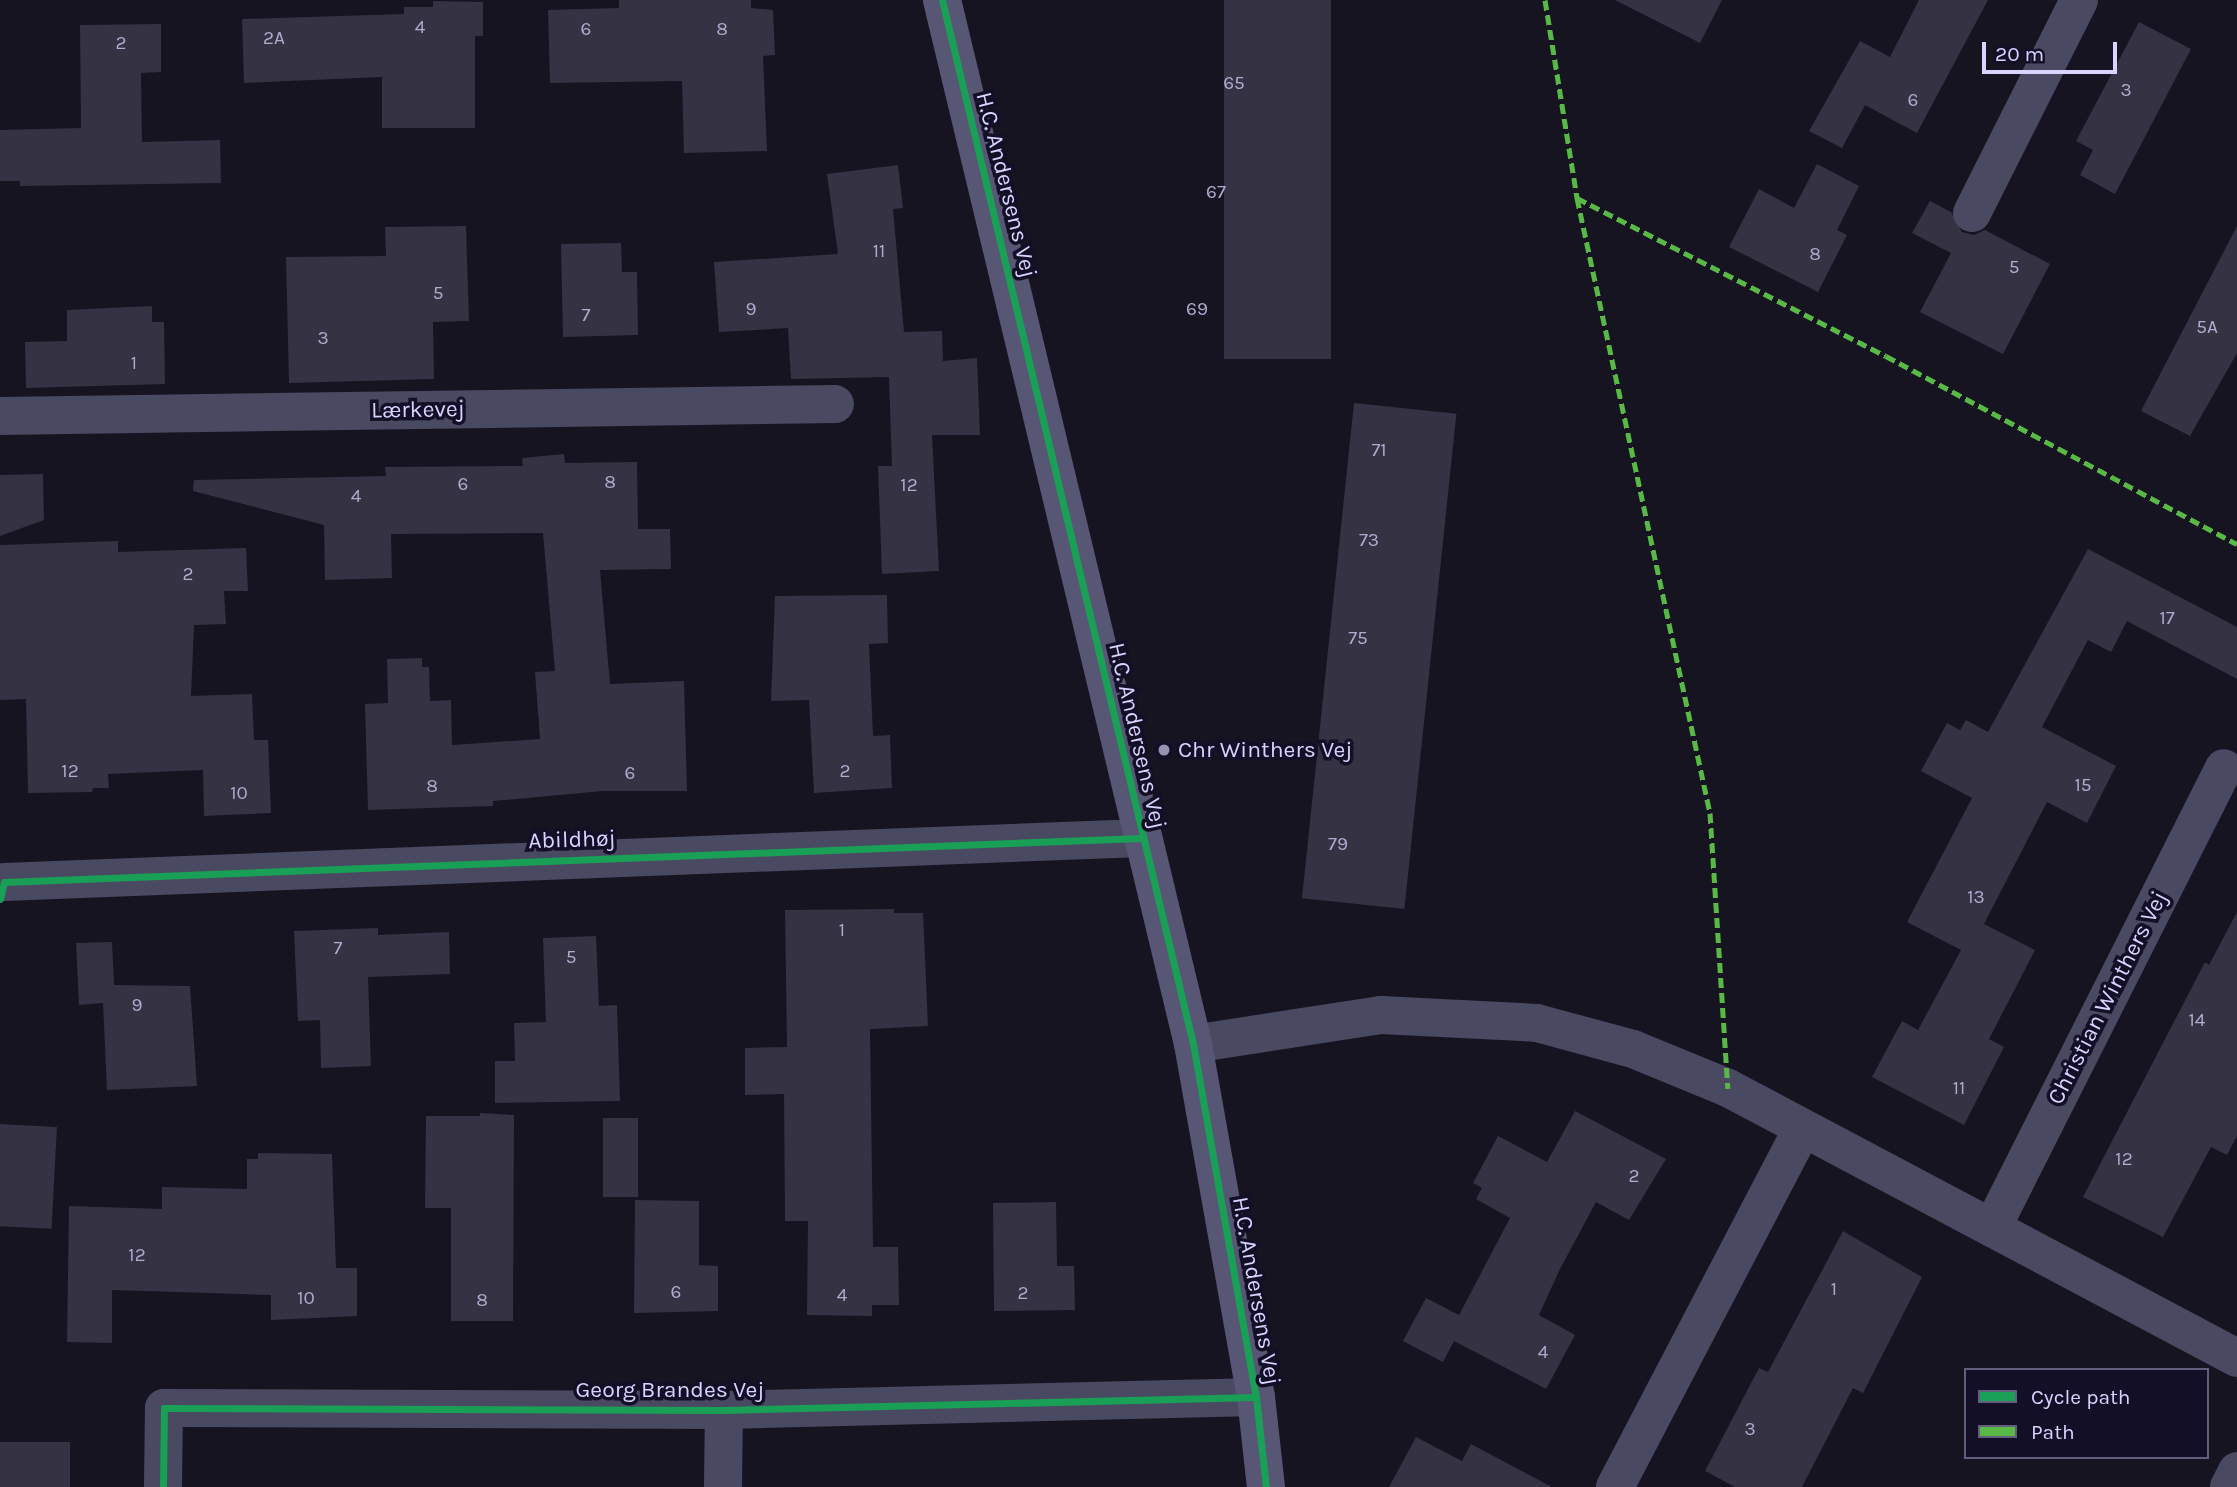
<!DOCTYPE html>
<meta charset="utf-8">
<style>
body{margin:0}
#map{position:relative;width:2237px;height:1487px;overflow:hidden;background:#161421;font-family:Karla,sans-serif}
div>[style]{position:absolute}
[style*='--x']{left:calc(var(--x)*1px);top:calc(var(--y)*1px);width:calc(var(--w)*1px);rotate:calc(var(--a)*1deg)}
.building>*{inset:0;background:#343243;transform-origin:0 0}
.street>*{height:38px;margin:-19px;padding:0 19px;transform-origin:19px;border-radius:19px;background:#4a4962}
.secondary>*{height:38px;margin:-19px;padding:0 19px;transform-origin:19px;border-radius:19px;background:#575674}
.quiet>*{height:5px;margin-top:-2.5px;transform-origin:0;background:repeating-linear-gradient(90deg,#58b947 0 10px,transparent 0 15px)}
.cycleway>*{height:7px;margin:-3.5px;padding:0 3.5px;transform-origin:3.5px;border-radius:3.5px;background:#1a9f57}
.dots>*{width:19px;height:19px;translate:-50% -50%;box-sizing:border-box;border:4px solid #130f26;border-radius:50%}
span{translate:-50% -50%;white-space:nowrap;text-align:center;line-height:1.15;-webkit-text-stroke:7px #130f26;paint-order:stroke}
.number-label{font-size:19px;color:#b0acd0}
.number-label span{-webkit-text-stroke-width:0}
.street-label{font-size:23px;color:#d9d4ff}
.poi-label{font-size:23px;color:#d9d4ff}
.left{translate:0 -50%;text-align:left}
.legend{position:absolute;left:1964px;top:1368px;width:245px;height:91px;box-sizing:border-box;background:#130f26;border:2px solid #625e7d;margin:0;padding:9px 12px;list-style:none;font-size:21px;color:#d9d4ff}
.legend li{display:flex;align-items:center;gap:14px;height:35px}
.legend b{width:35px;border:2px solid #625e7d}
.scale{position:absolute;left:1982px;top:42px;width:135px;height:32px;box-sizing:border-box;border:4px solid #d9d4ff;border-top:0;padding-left:9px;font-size:21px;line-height:24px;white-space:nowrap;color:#d9d4ff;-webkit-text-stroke:5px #130f26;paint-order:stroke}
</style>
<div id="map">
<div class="building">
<i style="clip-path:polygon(619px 0,751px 0,751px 8px,773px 10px,775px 55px,763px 56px,767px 151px,684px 153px,682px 81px,550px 83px,548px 10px,619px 8px)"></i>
<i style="left:1224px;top:0;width:107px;height:359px"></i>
<i style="clip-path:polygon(1615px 0,1722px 0,1700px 43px)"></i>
<i style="clip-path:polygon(1919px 0,1988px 0,1917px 133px,1865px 105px,1842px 148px,1809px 131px,1860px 41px,1890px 57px)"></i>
<i style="clip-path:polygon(433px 1px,483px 2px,483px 36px,475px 36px,475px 128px,382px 128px,382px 77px,244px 83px,242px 19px,404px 14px,404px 7px,433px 7px)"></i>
<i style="clip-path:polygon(2139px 22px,2191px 49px,2115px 194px,2080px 175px,2093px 150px,2076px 141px)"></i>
<i style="clip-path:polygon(161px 24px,161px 72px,141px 73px,142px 142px,220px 140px,221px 183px,20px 186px,20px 181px,0 181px,0 130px,81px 128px,80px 25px)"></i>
<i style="clip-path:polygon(1817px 164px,1859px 186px,1837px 230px,1847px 235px,1818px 292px,1729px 247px,1759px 189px,1794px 208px)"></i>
<i style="clip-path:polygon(898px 165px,903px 208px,893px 209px,904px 332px,942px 331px,943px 361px,977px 358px,980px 435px,932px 435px,939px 571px,882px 574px,878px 466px,892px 466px,889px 377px,791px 379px,788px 328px,719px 332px,714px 262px,838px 254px,827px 174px)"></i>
<i style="clip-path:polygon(1930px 201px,1951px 212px,1962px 232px,1974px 235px,1985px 230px,2050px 264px,2003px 354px,1920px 312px,1951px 253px,1912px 233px)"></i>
<i style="clip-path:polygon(466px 226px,469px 321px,433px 322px,434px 379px,289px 383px,286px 257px,386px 256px,385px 227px)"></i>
<i style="clip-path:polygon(2237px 226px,2237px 353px,2190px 436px,2141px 411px)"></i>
<i style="clip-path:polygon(621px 243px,622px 272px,637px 272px,638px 335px,563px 337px,561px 244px)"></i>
<i style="clip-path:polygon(152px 306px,152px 322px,164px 322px,165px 384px,26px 388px,25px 342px,67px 341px,67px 310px)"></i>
<i style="left:1354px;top:403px;width:103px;height:498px;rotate:6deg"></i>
<i style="clip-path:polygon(564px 454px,565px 463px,637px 462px,638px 529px,670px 529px,671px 569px,600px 570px,610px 684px,684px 681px,687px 791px,603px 791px,493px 801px,493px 806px,368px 810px,365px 704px,388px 703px,387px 659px,422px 658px,422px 667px,429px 667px,430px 701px,451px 700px,452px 745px,540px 739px,535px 672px,555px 671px,543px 533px,391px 534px,392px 578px,325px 580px,324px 525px,193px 491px,194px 480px,386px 476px,385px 467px,523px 466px,522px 458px)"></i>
<i style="clip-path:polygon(43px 474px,44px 520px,0 536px,0 475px)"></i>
<i style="clip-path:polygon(118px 541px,118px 552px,246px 548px,248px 591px,224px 591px,226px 624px,194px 625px,191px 696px,252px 694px,254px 740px,268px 740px,271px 813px,204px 816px,203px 770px,108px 774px,109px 788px,93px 788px,92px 792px,28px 793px,26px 699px,0 700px,0 545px)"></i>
<i style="clip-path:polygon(2088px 549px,2237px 627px,2237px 679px,2127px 621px,2111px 652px,2088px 640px,2042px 727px,2116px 766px,2087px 823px,2047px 802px,1984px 924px,2035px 950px,1989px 1039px,2004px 1047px,1964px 1125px,1872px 1077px,1902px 1021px,1918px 1030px,1961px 950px,1907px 922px,1972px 798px,1921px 771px,1947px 723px,1960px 730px,1966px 720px,1988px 732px)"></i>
<i style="clip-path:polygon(887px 595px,888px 643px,869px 644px,873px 736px,890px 735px,892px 788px,814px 793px,809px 700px,771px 701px,775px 596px)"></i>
<i style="clip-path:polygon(894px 909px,894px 913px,923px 913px,928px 1026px,870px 1029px,873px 1247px,898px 1247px,899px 1305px,872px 1305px,872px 1316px,807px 1315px,808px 1221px,785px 1221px,784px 1094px,745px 1095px,745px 1048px,787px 1047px,785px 910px)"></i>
<i style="clip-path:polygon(2237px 912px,2237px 1136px,2227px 1155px,2211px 1147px,2163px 1237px,2083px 1197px,2205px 962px,2209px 965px)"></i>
<i style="clip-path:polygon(378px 928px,378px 935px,449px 932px,450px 974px,368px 977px,371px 1066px,321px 1068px,320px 1020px,298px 1021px,294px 931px)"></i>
<i style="clip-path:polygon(596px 936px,599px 1006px,617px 1005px,620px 1101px,495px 1103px,495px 1061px,515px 1061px,514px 1023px,546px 1022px,543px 938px)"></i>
<i style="clip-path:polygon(112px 942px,114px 985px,190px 986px,197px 1086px,107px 1090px,103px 1003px,79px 1005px,76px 943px)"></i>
<i style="clip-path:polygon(1575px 1111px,1666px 1159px,1629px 1220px,1596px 1202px,1559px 1271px,1539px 1315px,1575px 1335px,1546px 1389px,1454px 1341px,1443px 1362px,1403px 1341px,1426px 1298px,1459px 1315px,1510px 1218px,1476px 1199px,1482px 1188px,1473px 1183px,1498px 1136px,1547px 1162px)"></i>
<i style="clip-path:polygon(480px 1113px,514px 1115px,513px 1321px,451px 1321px,451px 1208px,425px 1208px,426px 1116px,480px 1116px)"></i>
<i style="left:603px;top:1118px;width:35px;height:79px"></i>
<i style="left:0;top:1124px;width:57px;height:102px;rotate:3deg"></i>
<i style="clip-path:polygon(258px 1153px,332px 1154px,336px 1268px,357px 1268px,357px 1316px,271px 1320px,271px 1295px,112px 1290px,112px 1343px,67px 1342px,69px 1206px,162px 1209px,162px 1187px,247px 1189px,247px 1159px,258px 1159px)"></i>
<i style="clip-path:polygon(635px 1200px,699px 1201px,699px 1265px,718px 1266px,718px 1311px,634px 1313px)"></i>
<i style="clip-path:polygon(1056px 1202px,1057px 1266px,1074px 1266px,1075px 1310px,994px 1311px,993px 1203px)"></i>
<i style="clip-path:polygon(1843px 1231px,1922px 1277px,1863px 1393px,1853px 1388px,1802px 1487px,1735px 1487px,1705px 1471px,1759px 1368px,1768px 1372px)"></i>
<i style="clip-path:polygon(1416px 1437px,1462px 1461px,1471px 1444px,1552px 1487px,1389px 1487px)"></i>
<i style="left:0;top:1442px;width:70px;height:45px"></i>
</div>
<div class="street">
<i style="--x:1972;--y:213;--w:238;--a:-63.3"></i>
<i style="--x:0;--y:416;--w:835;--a:-0.82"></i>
<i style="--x:4;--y:882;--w:1138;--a:-2.22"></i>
<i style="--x:1193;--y:1044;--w:190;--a:-8.8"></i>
<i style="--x:1381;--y:1015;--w:156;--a:2.9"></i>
<i style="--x:1537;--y:1023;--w:99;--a:15.2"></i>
<i style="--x:1633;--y:1049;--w:103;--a:22.3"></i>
<i style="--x:1728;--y:1088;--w:576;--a:27.94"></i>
<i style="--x:1992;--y:1228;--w:515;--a:-63.24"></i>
<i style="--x:163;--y:1487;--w:79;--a:-89.3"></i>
<i style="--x:164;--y:1408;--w:560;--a:0.2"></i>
<i style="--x:724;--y:1410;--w:532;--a:-1.4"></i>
<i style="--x:723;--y:1487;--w:77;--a:-89.3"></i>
<i style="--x:1615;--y:1487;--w:405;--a:-62.4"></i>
<i style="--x:2229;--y:1487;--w:18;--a:-63"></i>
</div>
<div class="secondary">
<i style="--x:942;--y:0;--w:1074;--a:76.48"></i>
<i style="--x:1193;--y:1044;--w:359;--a:79.9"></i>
<i style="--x:1256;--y:1397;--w:91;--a:83.7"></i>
</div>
<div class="quiet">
<i style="--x:1545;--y:0;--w:201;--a:80.8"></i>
<i style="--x:1577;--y:198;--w:629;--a:77.8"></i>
<i style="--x:1710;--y:813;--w:276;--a:86.3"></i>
<i style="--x:1577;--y:198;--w:347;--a:27.1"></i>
<i style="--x:1886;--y:356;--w:398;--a:28.2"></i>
</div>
<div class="cycleway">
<i style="--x:942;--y:0;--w:1074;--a:76.48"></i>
<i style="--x:1193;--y:1044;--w:359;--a:79.9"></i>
<i style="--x:1256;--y:1397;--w:91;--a:83.7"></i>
<i style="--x:0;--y:899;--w:17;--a:-77"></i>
<i style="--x:4;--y:882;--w:1138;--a:-2.22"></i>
<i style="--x:163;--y:1487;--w:79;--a:-89.3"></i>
<i style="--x:164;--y:1408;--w:560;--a:0.2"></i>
<i style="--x:724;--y:1410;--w:532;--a:-1.4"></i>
</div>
<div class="dots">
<i style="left:1164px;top:750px;background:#9591b1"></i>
</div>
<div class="number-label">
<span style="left:420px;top:28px">4</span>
<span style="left:586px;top:30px">6</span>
<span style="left:722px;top:30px">8</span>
<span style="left:274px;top:39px">2A</span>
<span style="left:121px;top:44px">2</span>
<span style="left:1234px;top:84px">65</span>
<span style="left:2126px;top:91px">3</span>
<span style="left:1913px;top:101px">6</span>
<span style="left:1216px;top:193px">67</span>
<span style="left:879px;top:252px">11</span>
<span style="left:1815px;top:255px">8</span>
<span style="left:2014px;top:268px">5</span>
<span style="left:438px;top:294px">5</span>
<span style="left:751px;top:310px">9</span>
<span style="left:1197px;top:310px">69</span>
<span style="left:586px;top:316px">7</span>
<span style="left:2207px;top:328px">5A</span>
<span style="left:323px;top:339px">3</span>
<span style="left:134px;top:364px">1</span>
<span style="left:1379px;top:451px">71</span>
<span style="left:610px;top:483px">8</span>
<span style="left:463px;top:485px">6</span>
<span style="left:909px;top:486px">12</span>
<span style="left:356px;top:497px">4</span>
<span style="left:1369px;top:541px">73</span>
<span style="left:188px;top:575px">2</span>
<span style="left:2167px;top:619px">17</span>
<span style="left:1358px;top:639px">75</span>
<span style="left:70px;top:772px">12</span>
<span style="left:845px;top:772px">2</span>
<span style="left:630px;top:774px">6</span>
<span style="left:2083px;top:786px">15</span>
<span style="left:432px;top:787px">8</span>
<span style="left:239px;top:794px">10</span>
<span style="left:1338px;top:845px">79</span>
<span style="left:1976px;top:898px">13</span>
<span style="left:842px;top:931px">1</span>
<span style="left:338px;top:949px">7</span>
<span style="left:571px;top:958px">5</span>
<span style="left:137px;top:1006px">9</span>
<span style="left:2197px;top:1021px">14</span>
<span style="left:1959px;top:1089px">11</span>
<span style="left:2124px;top:1160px">12</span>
<span style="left:1634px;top:1177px">2</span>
<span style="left:137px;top:1256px">12</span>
<span style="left:1834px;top:1290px">1</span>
<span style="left:676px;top:1293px">6</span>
<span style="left:1023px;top:1294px">2</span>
<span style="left:842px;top:1296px">4</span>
<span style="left:306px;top:1299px">10</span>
<span style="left:482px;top:1301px">8</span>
<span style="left:1543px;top:1353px">4</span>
<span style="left:1750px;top:1430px">3</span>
</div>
<div class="street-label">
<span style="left:1006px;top:185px;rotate:76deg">H.C. Andersens Vej</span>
<span style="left:418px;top:410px;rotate:-1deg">Lærkevej</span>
<span style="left:1137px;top:736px;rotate:77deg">H.C. Andersens Vej</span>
<span style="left:572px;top:840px;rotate:-2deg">Abildhøj</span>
<span style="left:2108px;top:998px;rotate:-63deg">Christian Winthers Vej</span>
<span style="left:1256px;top:1291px;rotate:80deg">H.C. Andersens Vej</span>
<span style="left:670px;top:1390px">Georg Brandes Vej</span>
</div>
<div class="poi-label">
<span class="left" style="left:1178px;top:750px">Chr Winthers Vej</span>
</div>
<ul class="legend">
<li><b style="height:9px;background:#1a9f57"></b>Cycle path</li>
<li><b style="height:9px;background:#58b947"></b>Path</li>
</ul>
<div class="scale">20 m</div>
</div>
